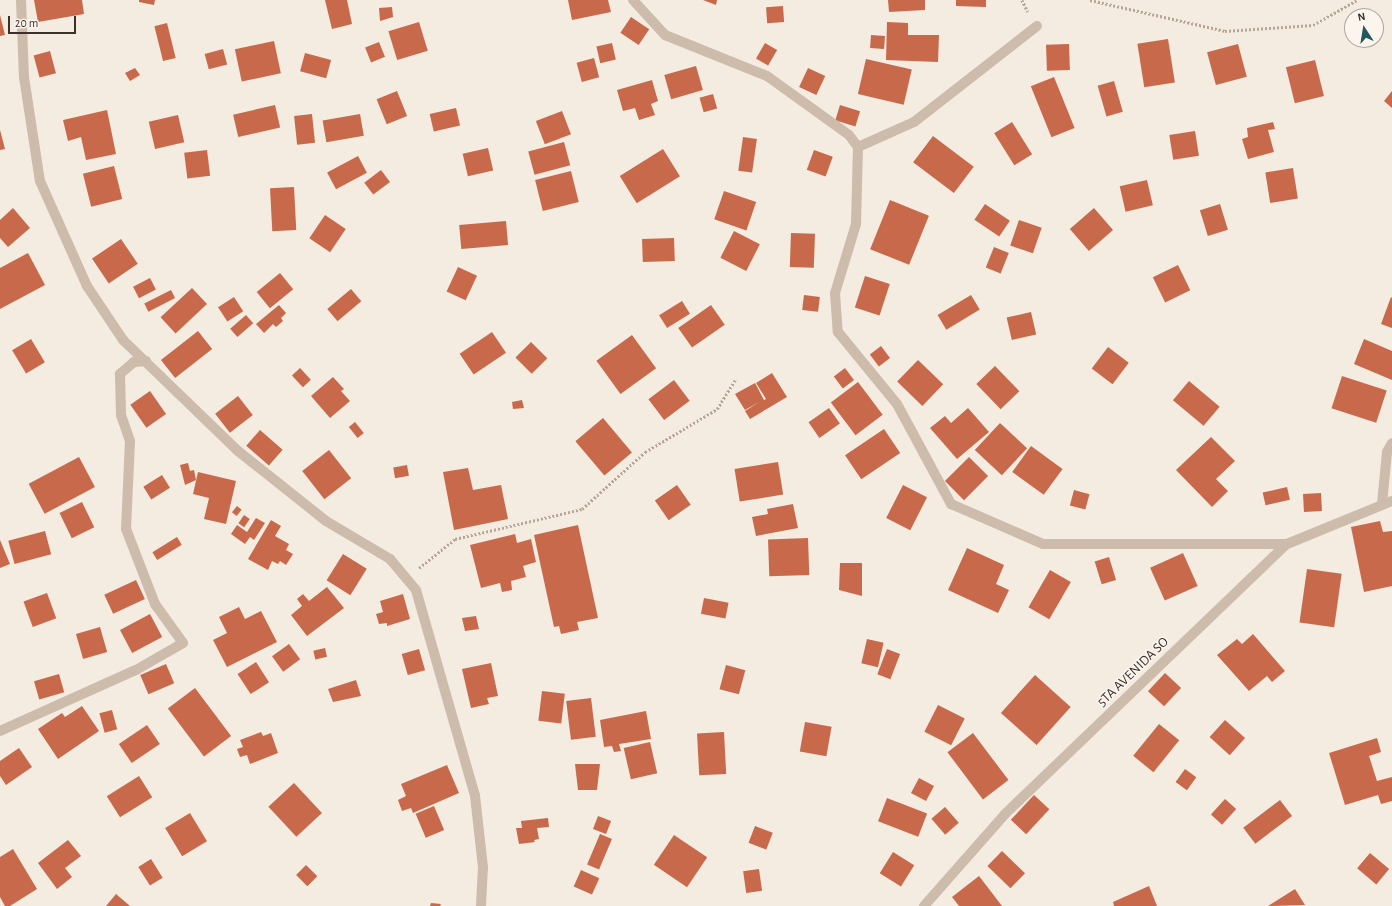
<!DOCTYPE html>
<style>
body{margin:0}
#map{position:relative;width:1392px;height:906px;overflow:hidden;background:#f4ebe1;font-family:"Alegreya Sans",sans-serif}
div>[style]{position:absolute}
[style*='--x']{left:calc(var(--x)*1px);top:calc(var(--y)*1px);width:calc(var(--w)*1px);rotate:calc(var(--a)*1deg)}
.building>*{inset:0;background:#c8694b;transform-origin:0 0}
.path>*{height:2.5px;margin-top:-1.25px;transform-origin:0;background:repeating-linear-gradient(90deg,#b9a596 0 2px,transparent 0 4px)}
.pedestrian>*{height:10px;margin:-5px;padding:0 5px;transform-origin:5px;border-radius:5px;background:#cdbbac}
.minor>*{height:10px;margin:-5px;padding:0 5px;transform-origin:5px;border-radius:5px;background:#cdbbac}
span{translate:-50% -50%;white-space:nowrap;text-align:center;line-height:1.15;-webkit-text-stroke:3px #fbf5ee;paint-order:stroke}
.street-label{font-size:14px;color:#3b302b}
.north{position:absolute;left:1344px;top:8px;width:40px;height:40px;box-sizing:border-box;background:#fbf5ee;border:1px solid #aea6a0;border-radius:50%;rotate:348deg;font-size:11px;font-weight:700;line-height:16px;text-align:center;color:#3b302b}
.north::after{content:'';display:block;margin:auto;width:14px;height:18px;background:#1f5a5e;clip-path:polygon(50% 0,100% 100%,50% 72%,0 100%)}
.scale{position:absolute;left:8px;top:16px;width:68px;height:18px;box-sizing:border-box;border:2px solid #3b302b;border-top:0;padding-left:5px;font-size:12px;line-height:14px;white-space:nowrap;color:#3b302b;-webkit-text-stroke:3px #fbf5ee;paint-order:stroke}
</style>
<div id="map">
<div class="building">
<i style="clip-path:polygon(34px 0,82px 0,84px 14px,38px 22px)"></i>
<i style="clip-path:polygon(139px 0,155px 0,154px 5px,139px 2px)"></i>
<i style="clip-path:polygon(325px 0,347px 0,352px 24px,332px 29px)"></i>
<i style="clip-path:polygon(568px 0,608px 0,611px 12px,572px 20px)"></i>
<i style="clip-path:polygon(703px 0,717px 0,716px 5px)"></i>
<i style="clip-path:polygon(888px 0,925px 0,925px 10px,889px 12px)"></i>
<i style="clip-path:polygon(956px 0,986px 0,986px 7px,956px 6px)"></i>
<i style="left:783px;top:6px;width:16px;height:17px;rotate:86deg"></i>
<i style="clip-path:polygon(392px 7px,393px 17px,380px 21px,379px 8px)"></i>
<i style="clip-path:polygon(0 15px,5px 35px,0 36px)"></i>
<i style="left:631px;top:17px;width:22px;height:19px;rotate:34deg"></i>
<i style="left:419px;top:22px;width:30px;height:32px;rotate:73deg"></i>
<i style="clip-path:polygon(887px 22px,908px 23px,908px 35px,939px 35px,938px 62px,886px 60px)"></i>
<i style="left:167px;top:23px;width:36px;height:13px;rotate:76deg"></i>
<i style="left:871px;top:35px;width:14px;height:13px;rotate:4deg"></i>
<i style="left:1168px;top:39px;width:44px;height:31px;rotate:81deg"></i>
<i style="left:274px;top:41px;width:33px;height:40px;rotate:78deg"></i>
<i style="left:379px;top:42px;width:16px;height:15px;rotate:68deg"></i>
<i style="left:612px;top:43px;width:17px;height:16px;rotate:77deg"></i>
<i style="left:765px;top:43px;width:14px;height:18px;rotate:30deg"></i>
<i style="left:1069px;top:44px;width:26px;height:23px;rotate:88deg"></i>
<i style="left:1238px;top:44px;width:34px;height:32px;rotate:75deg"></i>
<i style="left:223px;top:49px;width:16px;height:19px;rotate:75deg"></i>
<i style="left:50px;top:51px;width:23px;height:17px;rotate:75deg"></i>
<i style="left:305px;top:53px;width:27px;height:19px;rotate:15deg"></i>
<i style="left:594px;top:58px;width:20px;height:18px;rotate:75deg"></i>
<i style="left:866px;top:59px;width:47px;height:36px;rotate:13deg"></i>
<i style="left:1315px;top:60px;width:37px;height:30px;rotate:76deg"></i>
<i style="left:696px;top:66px;width:25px;height:33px;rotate:74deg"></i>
<i style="clip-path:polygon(135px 68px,140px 75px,130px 81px,125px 73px)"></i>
<i style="left:808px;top:68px;width:19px;height:21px;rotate:25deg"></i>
<i style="left:1054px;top:77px;width:55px;height:25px;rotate:68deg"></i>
<i style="clip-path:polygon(652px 80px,658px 101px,651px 104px,655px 115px,639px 120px,635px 108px,623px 111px,617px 90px)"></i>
<i style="left:1114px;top:81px;width:32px;height:17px;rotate:74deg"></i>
<i style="left:397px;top:91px;width:27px;height:22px;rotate:68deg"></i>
<i style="clip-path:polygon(1392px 91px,1392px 108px,1384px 101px)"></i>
<i style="left:713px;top:94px;width:15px;height:14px;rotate:74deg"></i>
<i style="left:275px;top:105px;width:23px;height:43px;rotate:77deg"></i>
<i style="left:840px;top:105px;width:21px;height:16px;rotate:17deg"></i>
<i style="left:456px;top:108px;width:18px;height:27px;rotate:77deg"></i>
<i style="clip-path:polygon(107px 110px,116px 154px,86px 160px,81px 137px,68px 141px,63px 120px)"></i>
<i style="left:562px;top:111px;width:25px;height:28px;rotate:69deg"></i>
<i style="left:312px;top:114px;width:29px;height:18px;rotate:84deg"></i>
<i style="left:360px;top:114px;width:22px;height:38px;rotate:80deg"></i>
<i style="left:178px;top:115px;width:28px;height:30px;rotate:77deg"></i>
<i style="left:1012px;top:122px;width:38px;height:21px;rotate:58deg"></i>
<i style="clip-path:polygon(1273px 122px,1275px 129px,1268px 130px,1274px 152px,1248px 159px,1242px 139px,1248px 137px,1247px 128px)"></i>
<i style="clip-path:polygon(0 130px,5px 149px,0 150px)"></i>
<i style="left:1195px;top:131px;width:25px;height:26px;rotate:81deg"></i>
<i style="left:933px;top:136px;width:51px;height:33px;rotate:37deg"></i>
<i style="left:743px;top:137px;width:14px;height:34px;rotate:8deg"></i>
<i style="left:564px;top:142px;width:24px;height:37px;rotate:75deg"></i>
<i style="left:488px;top:148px;width:23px;height:26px;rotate:77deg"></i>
<i style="left:663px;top:149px;width:32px;height:51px;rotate:58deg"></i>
<i style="left:207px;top:150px;width:26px;height:23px;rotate:83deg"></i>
<i style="left:814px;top:150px;width:20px;height:21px;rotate:20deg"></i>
<i style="left:358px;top:156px;width:19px;height:35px;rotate:62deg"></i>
<i style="left:114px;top:166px;width:34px;height:32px;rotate:76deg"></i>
<i style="left:1293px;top:168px;width:31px;height:28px;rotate:81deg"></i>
<i style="left:381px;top:170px;width:15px;height:21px;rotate:53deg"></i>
<i style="left:571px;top:171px;width:32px;height:37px;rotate:76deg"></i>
<i style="left:1147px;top:180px;width:26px;height:28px;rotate:77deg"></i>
<i style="left:294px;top:187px;width:43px;height:24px;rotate:87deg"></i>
<i style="left:724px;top:191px;width:34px;height:30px;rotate:19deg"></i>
<i style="left:890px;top:200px;width:42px;height:53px;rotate:22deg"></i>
<i style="left:985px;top:204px;width:30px;height:19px;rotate:34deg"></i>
<i style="left:1220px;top:204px;width:27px;height:21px;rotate:73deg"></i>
<i style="clip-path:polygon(13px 208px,30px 228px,8px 247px,0 238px,0 220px)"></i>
<i style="left:1094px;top:208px;width:29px;height:32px;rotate:49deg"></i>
<i style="left:325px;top:215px;width:25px;height:28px;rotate:34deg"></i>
<i style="left:1019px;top:220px;width:24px;height:27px;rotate:19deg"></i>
<i style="left:506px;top:221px;width:24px;height:47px;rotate:85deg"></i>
<i style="left:734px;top:231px;width:29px;height:30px;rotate:27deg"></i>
<i style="left:791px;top:233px;width:24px;height:34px;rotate:2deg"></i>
<i style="left:674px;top:238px;width:23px;height:32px;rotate:88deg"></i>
<i style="left:121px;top:239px;width:30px;height:35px;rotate:56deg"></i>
<i style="left:994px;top:247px;width:16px;height:22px;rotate:22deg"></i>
<i style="clip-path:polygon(28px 253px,45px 285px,0 309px,0 268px)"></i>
<i style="left:1178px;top:265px;width:28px;height:28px;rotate:64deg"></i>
<i style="left:458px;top:267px;width:21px;height:27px;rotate:25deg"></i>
<i style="left:280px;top:273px;width:21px;height:30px;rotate:51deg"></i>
<i style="left:865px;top:276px;width:26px;height:33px;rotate:18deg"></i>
<i style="left:150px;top:278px;width:13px;height:19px;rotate:63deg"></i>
<i style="left:192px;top:288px;width:22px;height:43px;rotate:47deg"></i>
<i style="left:351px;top:289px;width:16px;height:31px;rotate:50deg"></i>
<i style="left:171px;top:290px;width:9px;height:30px;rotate:63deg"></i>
<i style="left:804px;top:295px;width:16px;height:15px;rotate:7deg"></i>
<i style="left:971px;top:295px;width:17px;height:39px;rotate:59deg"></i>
<i style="left:234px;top:297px;width:17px;height:19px;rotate:57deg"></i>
<i style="clip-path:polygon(1391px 297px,1392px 298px,1392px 328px,1381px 324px)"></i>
<i style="left:682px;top:301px;width:15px;height:27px;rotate:58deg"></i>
<i style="clip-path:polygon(279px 305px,286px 313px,281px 318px,283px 321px,276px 327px,273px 324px,264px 333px,256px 324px)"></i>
<i style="left:711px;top:305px;width:24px;height:40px;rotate:55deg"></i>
<i style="left:1031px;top:312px;width:23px;height:25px;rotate:77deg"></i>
<i style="left:246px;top:315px;width:11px;height:21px;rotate:49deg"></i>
<i style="left:198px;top:331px;width:23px;height:47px;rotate:52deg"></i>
<i style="left:492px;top:332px;width:25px;height:39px;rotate:56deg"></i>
<i style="left:632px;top:335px;width:41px;height:44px;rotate:54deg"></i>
<i style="left:31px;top:339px;width:27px;height:22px;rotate:59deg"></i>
<i style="clip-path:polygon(1364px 339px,1392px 351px,1392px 380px,1354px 364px)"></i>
<i style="left:531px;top:342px;width:23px;height:22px;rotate:45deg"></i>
<i style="left:881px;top:346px;width:15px;height:14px;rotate:53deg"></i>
<i style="left:1108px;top:347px;width:26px;height:27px;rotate:37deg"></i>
<i style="left:918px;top:360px;width:35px;height:30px;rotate:44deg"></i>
<i style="left:995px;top:366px;width:35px;height:26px;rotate:46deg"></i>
<i style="left:300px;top:368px;width:16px;height:11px;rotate:47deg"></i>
<i style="left:845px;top:368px;width:15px;height:14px;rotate:53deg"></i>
<i style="clip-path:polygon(772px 373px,787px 397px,750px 419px,745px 411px,759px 402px,745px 410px,735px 394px,755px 383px,764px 400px,766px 399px,756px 383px)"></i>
<i style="left:1342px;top:376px;width:47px;height:34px;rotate:18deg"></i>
<i style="clip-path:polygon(333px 377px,344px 389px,341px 391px,350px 401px,330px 418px,311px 396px)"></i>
<i style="left:674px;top:380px;width:26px;height:32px;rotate:53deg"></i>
<i style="left:1189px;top:381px;width:40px;height:25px;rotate:40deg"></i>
<i style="left:858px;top:382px;width:41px;height:34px;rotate:53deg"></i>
<i style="left:150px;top:391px;width:28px;height:24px;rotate:55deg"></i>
<i style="left:238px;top:396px;width:24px;height:29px;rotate:52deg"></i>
<i style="clip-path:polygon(522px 400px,524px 408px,513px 409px,512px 402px)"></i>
<i style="left:829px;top:408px;width:19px;height:25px;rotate:55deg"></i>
<i style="clip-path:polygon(968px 408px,989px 432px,957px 459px,930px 428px,945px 416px,951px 423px)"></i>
<i style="left:603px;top:418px;width:45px;height:36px;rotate:50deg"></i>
<i style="left:355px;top:422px;width:14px;height:8px;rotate:51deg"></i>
<i style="left:1000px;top:423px;width:37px;height:37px;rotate:43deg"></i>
<i style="left:884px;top:429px;width:29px;height:47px;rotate:56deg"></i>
<i style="left:260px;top:430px;width:30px;height:21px;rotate:41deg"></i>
<i style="clip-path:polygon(1211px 437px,1235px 461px,1216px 479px,1228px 491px,1212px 507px,1176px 470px)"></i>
<i style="left:1031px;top:446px;width:39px;height:32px;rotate:36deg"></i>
<i style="left:329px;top:450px;width:36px;height:34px;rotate:52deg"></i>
<i style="left:79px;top:457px;width:34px;height:57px;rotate:62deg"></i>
<i style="left:969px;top:457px;width:27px;height:34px;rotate:45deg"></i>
<i style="left:778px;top:462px;width:33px;height:44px;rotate:81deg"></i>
<i style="clip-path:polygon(188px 463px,190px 471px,194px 470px,196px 480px,185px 485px,180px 465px)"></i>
<i style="left:407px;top:465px;width:11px;height:14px;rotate:80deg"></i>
<i style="clip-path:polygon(468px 468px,473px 490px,501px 485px,508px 519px,454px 530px,443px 472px)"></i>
<i style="clip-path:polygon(198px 472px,236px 481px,226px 524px,204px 519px,209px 498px,193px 494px)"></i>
<i style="left:162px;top:475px;width:15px;height:22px;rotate:58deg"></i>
<i style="left:677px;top:485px;width:24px;height:27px;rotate:55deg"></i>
<i style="left:903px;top:485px;width:27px;height:37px;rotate:27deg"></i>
<i style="left:1287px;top:487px;width:13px;height:25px;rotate:77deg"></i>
<i style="left:1074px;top:490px;width:16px;height:16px;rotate:15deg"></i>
<i style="left:1321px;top:493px;width:18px;height:18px;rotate:87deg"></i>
<i style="left:82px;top:502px;width:28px;height:25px;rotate:64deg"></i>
<i style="clip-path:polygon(793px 504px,798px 528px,756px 536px,752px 517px,768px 514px,767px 509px)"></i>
<i style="left:237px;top:506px;width:6px;height:8px;rotate:39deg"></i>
<i style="left:244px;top:515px;width:7px;height:10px;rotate:34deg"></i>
<i style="clip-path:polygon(256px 518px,265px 523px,254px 540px,250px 537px,245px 544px,231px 534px,237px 525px,247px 532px)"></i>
<i style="clip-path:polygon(271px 520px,281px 526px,275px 536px,289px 544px,286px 550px,293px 554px,286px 565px,280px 561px,278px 564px,272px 561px,268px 570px,248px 559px)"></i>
<i style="clip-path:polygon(1380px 521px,1383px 532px,1392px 531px,1392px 586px,1364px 592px,1351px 527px)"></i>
<i style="clip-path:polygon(578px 525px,598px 618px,577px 622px,579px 630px,561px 634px,559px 626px,554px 627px,534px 535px)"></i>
<i style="left:45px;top:531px;width:24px;height:38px;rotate:75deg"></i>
<i style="clip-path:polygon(515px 534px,517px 543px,531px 539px,536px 562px,523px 566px,526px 577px,511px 581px,512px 590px,502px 592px,500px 583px,481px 588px,470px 545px)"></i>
<i style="left:177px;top:537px;width:9px;height:29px;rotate:58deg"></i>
<i style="left:808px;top:538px;width:37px;height:40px;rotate:88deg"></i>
<i style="clip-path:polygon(0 540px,10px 564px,0 568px)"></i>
<i style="clip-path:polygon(967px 548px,1004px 565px,996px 584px,1009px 590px,998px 613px,948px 590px)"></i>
<i style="left:1183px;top:553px;width:36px;height:36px;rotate:66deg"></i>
<i style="left:343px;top:554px;width:28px;height:31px;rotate:32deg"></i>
<i style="left:1109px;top:557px;width:24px;height:15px;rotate:73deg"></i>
<i style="clip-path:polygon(840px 563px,862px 563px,862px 596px,839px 590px)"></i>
<i style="left:1307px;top:569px;width:35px;height:54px;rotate:8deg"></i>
<i style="left:1050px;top:570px;width:24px;height:43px;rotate:30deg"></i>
<i style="left:136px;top:580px;width:21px;height:35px;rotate:65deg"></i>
<i style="clip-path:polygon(327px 587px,344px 608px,307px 636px,291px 615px,302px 606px,297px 599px,303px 594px,309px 601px)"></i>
<i style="left:47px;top:593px;width:27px;height:25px;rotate:70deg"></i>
<i style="clip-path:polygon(403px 594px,410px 619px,387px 626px,387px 623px,379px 624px,376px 614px,383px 612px,380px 601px)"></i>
<i style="left:704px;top:598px;width:25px;height:16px;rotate:11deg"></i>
<i style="clip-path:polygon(239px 607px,245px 619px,261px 611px,277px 642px,227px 667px,213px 640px,227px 633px,219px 617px)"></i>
<i style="left:150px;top:614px;width:26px;height:34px;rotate:62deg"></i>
<i style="clip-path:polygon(476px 616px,479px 629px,465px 631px,462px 618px)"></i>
<i style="left:100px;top:627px;width:26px;height:25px;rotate:74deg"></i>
<i style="clip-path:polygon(1253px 634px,1285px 671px,1272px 682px,1267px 676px,1249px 691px,1217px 655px,1237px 639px,1242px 644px)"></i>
<i style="left:867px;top:639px;width:17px;height:25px;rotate:13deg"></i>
<i style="left:289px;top:644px;width:19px;height:21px;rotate:54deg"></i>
<i style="left:325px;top:648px;width:9px;height:12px;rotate:77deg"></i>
<i style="left:419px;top:649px;width:22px;height:18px;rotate:74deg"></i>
<i style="left:887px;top:649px;width:14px;height:27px;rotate:21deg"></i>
<i style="left:256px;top:662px;width:24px;height:22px;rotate:57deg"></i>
<i style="clip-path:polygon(491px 663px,498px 696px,487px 698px,489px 704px,471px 708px,462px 669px)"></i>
<i style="left:166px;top:664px;width:21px;height:28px;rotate:67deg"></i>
<i style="left:726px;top:665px;width:20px;height:25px;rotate:15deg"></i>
<i style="left:1165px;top:673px;width:22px;height:25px;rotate:43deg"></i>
<i style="left:59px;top:674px;width:19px;height:26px;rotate:74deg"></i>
<i style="left:1035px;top:675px;width:48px;height:51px;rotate:42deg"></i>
<i style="clip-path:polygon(356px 680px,361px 696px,333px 702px,328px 689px)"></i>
<i style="left:195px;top:688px;width:60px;height:34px;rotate:53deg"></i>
<i style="left:542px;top:691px;width:23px;height:30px;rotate:7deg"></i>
<i style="left:591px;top:698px;width:39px;height:25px;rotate:83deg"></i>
<i style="left:938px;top:705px;width:30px;height:30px;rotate:27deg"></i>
<i style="clip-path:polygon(82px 706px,99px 731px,58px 759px,38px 729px,62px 713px,65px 717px)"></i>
<i style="left:112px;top:710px;width:20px;height:13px;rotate:75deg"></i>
<i style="clip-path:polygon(646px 711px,651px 739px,619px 744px,621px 751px,614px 752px,612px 746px,604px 747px,600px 720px)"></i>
<i style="left:1225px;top:720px;width:27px;height:23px;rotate:42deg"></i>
<i style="left:805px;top:722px;width:27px;height:30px;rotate:10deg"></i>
<i style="left:1159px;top:724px;width:26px;height:41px;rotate:39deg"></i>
<i style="left:147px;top:725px;width:23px;height:34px;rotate:56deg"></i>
<i style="clip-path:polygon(261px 732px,263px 736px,271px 733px,278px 753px,250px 764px,247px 755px,240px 757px,237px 749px,243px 747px,240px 740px)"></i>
<i style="left:724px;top:732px;width:42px;height:27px;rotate:87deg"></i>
<i style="left:973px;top:733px;width:59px;height:32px;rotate:53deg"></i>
<i style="clip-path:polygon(1377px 738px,1381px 752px,1369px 756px,1377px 781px,1392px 777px,1392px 801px,1381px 804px,1378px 795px,1345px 805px,1329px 753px)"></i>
<i style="left:650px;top:742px;width:32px;height:27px;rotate:77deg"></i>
<i style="clip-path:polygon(19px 748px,32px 767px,6px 785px,0 776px,0 761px)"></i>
<i style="clip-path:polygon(575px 764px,600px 764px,597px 790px,578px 790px)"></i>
<i style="clip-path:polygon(447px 765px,459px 793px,413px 813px,411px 808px,402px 811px,398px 800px,406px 796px,401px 784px)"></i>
<i style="left:1185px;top:769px;width:14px;height:16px;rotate:36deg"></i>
<i style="left:139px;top:776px;width:25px;height:38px;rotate:58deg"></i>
<i style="left:919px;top:778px;width:17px;height:17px;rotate:28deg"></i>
<i style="left:294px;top:783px;width:41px;height:35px;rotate:47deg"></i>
<i style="left:1034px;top:795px;width:21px;height:34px;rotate:43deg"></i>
<i style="left:887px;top:798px;width:43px;height:25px;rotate:21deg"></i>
<i style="left:1225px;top:799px;width:15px;height:21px;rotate:42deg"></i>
<i style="left:1280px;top:800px;width:20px;height:46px;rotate:53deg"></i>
<i style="left:434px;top:806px;width:26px;height:20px;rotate:67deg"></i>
<i style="left:945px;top:807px;width:21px;height:18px;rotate:49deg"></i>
<i style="left:190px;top:813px;width:33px;height:29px;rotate:59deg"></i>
<i style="left:598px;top:816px;width:14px;height:14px;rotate:21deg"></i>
<i style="clip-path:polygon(548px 818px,549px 827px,537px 828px,539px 839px,534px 840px,535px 842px,519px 844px,516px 828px,522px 828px,521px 821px)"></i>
<i style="left:755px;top:826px;width:19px;height:18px;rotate:21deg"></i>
<i style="left:600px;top:834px;width:13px;height:33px;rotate:23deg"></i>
<i style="left:674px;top:835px;width:40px;height:36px;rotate:34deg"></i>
<i style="clip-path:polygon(68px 840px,81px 856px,65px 868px,72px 877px,57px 889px,38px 863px)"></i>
<i style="clip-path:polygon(13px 849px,37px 889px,10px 906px,5px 906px,0 897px,0 857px)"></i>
<i style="left:1002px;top:851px;width:32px;height:21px;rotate:44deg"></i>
<i style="left:893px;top:852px;width:25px;height:25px;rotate:32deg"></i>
<i style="left:1370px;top:853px;width:25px;height:20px;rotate:40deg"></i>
<i style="left:151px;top:859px;width:22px;height:15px;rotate:58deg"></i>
<i style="left:306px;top:865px;width:16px;height:14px;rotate:45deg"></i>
<i style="left:759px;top:869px;width:22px;height:16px;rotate:82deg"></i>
<i style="left:581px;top:870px;width:20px;height:18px;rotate:24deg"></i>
<i style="clip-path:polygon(979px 876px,1002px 906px,959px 906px,952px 897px)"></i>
<i style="clip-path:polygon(1149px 886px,1157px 906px,1114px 906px,1113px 902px)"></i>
<i style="clip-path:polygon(1295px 889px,1305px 905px,1268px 906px)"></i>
<i style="clip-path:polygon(116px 894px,130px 906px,106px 906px)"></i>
<i style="clip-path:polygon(431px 903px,441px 904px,440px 906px,430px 906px)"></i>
</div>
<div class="path">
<i style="--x:1022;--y:0;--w:13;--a:63"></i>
<i style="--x:1090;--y:0;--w:139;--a:12.9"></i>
<i style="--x:1225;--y:31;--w:88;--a:-3.9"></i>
<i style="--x:1313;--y:25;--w:51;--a:-29.6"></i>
<i style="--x:419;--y:568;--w:46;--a:-38.9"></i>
<i style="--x:455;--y:539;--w:130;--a:-13.3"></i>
<i style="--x:582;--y:509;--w:85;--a:-42.1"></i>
<i style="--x:645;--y:452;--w:84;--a:-30.8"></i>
<i style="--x:717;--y:409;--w:36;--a:-58"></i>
</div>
<div class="pedestrian">
<i style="--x:1382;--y:504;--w:52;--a:-84.5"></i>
<i style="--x:1387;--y:452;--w:10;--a:-61"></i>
</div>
<div class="minor">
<i style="--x:21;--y:0;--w:77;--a:87.8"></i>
<i style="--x:24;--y:77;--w:105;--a:81.3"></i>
<i style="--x:40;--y:181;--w:115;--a:65.9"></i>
<i style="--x:87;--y:286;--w:65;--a:56.3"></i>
<i style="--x:123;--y:340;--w:160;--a:44"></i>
<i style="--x:238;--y:451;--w:112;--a:38.5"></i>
<i style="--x:326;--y:521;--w:74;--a:30.7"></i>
<i style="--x:390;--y:559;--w:40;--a:50"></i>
<i style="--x:416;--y:590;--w:214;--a:74"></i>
<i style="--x:475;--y:796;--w:71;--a:83.6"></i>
<i style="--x:483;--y:867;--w:39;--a:93"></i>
<i style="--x:633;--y:0;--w:47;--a:47.6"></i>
<i style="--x:665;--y:35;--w:110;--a:21.9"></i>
<i style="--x:767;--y:76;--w:101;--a:35.7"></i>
<i style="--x:849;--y:135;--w:15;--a:53"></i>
<i style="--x:1037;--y:26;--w:156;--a:142"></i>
<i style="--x:914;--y:122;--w:61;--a:155.9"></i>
<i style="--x:858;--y:147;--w:77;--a:91.5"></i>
<i style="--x:856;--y:224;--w:72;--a:106.9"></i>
<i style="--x:835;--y:293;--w:39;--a:86"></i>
<i style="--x:838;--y:332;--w:93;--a:50.7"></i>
<i style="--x:897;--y:404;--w:114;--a:61.6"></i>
<i style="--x:951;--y:504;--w:100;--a:23.5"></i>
<i style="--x:1043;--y:544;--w:244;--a:0"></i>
<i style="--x:0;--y:731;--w:149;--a:-24.2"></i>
<i style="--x:136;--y:670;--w:54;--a:-29.9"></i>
<i style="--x:183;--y:643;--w:48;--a:-125.7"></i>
<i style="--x:155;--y:604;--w:80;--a:-111.1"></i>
<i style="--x:126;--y:529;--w:88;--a:-87.4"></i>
<i style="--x:130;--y:441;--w:28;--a:-109"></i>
<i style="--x:121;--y:415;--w:41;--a:-91.4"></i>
<i style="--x:120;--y:374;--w:18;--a:-41"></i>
<i style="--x:134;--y:362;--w:12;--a:-5"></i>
<i style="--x:924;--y:906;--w:123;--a:-48.6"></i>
<i style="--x:1005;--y:814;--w:390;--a:-43.8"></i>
<i style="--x:1287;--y:544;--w:113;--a:-22.3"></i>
</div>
<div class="street-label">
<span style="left:1133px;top:672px;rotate:-44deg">5TA AVENIDA SO</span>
</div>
<div class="north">N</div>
<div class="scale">20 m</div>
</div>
